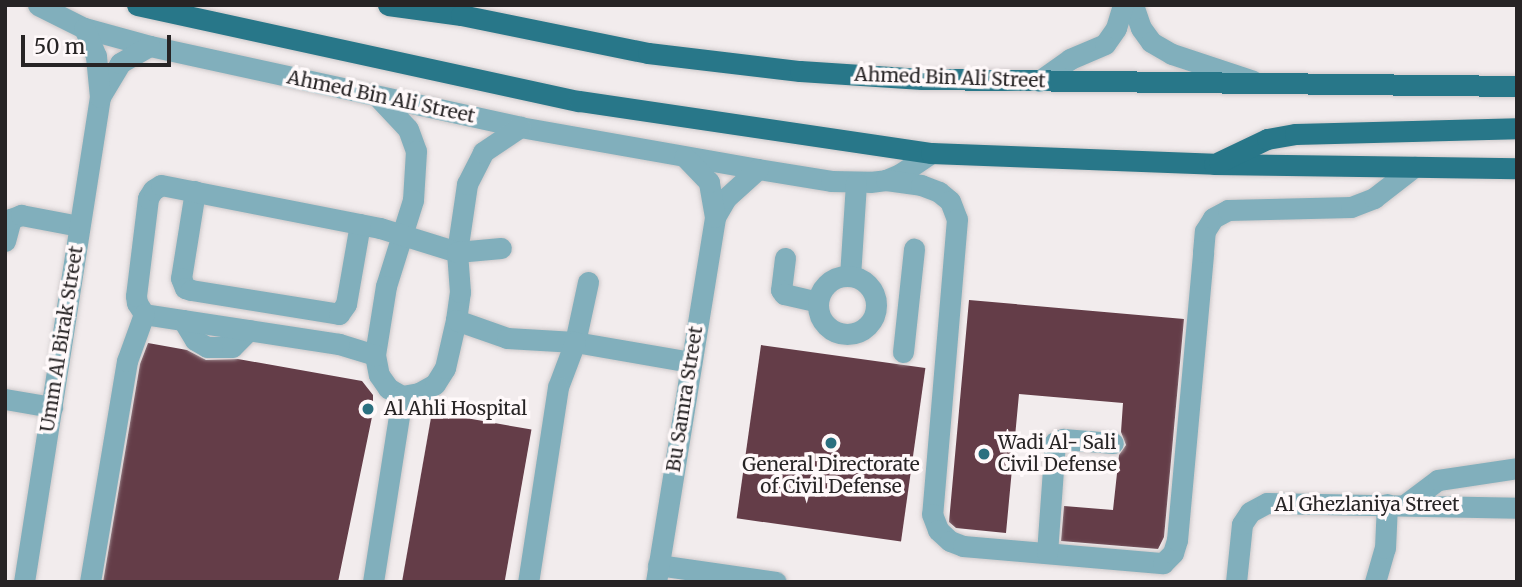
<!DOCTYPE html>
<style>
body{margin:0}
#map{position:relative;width:1522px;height:587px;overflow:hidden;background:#f2eced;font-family:Merriweather,serif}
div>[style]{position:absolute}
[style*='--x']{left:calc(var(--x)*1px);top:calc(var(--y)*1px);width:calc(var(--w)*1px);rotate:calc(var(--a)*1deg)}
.building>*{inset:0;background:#643d48;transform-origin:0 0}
.roads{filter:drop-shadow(0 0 2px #cdc8c9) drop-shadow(0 0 2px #cdc8c9)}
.minor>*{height:21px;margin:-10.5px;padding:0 10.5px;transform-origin:10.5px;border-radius:10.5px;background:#81afbc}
.minor>.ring{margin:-10.5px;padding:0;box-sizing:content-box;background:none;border:21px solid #81afbc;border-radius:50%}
.major>*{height:21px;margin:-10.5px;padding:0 10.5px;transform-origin:10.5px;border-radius:10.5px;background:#287789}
.dots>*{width:19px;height:19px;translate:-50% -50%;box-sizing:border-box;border:4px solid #fff9fa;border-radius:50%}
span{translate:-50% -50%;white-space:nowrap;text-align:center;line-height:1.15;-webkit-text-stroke:7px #fff9fa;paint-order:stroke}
.street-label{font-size:19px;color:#272425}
.poi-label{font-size:19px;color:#272425}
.left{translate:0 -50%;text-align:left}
.frame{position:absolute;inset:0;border:7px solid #272425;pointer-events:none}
.scale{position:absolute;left:21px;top:35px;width:150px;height:32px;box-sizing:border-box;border:4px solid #272425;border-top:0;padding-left:9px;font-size:21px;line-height:24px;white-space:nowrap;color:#272425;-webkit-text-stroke:5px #fff9fa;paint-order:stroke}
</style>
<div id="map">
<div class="building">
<i style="clip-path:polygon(969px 300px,1184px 319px,1164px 537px,1158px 549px,1061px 541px,1064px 506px,1113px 510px,1119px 455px,1126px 445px,1121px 432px,1123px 403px,1019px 394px,1006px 533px,956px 528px,949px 522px)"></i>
<i style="clip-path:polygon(148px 343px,187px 350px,206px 360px,238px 359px,362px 381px,373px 395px,373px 412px,338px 582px,103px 582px,140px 364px)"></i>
<i style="left:761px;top:345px;width:166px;height:175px;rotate:8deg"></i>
<i style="left:432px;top:412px;width:101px;height:173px;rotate:10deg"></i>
</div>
<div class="roads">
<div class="minor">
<i style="--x:38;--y:5;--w:51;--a:26.6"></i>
<i style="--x:84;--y:28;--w:68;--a:15.3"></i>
<i style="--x:150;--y:46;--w:379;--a:12.3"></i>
<i style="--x:520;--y:127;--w:242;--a:10"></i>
<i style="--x:758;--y:169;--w:74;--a:9.3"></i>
<i style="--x:831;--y:181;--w:39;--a:1"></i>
<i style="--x:870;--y:182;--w:16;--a:-7"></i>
<i style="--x:886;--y:180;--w:15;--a:-23"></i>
<i style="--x:900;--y:174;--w:37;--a:-34"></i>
<i style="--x:1133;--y:5;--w:24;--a:71"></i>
<i style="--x:1141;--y:28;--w:17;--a:54"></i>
<i style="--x:1151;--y:42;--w:24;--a:30"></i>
<i style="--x:1172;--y:54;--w:85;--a:18.4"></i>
<i style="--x:1039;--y:81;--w:38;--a:-35"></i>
<i style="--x:1070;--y:59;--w:38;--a:-23"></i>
<i style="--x:1105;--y:44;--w:19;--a:-55"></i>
<i style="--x:1116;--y:28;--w:24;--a:-73"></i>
<i style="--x:101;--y:95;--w:37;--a:-59"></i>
<i style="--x:120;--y:63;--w:34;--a:-30"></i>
<i style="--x:379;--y:98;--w:42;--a:46.9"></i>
<i style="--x:408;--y:129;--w:23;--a:70"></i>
<i style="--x:416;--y:151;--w:49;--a:93.5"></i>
<i style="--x:413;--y:200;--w:90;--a:107.4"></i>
<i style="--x:386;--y:286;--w:70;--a:99.1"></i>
<i style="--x:375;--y:355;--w:20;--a:79"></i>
<i style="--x:379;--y:375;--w:16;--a:55"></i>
<i style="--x:388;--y:388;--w:16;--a:30"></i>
<i style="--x:402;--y:396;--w:17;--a:-10"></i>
<i style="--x:419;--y:393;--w:18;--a:-29"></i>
<i style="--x:435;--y:384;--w:19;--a:-58"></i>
<i style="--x:445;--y:368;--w:49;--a:-77.1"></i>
<i style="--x:456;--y:320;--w:28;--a:-82"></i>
<i style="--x:460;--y:292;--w:40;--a:-94.3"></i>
<i style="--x:457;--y:252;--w:69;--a:-81.6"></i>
<i style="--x:467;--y:184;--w:36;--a:-63"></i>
<i style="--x:483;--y:152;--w:45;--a:-34"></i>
<i style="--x:886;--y:180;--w:35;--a:8"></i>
<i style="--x:921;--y:185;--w:19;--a:21"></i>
<i style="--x:939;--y:192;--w:14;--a:39"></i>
<i style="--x:950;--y:201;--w:19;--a:69"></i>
<i style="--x:957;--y:219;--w:296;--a:94.8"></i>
<i style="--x:932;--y:514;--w:17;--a:69"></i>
<i style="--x:938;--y:530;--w:16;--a:43"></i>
<i style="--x:950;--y:541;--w:14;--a:21"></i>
<i style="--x:963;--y:546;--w:201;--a:4.9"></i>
<i style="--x:1163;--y:563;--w:14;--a:-45"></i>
<i style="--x:1173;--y:553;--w:14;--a:-73"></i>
<i style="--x:1177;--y:540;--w:289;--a:-84.8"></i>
<i style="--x:1203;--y:252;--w:21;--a:-85"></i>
<i style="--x:1205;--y:231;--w:15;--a:-58"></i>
<i style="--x:1213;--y:218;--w:17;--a:-28"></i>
<i style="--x:1228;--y:210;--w:123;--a:-1.4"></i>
<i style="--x:1351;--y:207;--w:25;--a:-21"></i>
<i style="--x:1374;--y:198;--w:51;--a:-37.8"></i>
<i style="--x:195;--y:191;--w:88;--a:99.1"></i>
<i style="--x:181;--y:278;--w:11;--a:68"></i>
<i style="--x:185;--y:288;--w:6;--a:18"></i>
<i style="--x:191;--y:290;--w:150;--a:9.2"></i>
<i style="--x:339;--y:314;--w:12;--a:-55"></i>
<i style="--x:346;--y:304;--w:81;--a:-80.1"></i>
<i style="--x:715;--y:217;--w:22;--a:-60"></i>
<i style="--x:726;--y:198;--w:43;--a:-42.2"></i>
<i style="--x:5;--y:241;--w:23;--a:-75"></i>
<i style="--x:11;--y:219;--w:11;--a:-22"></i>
<i style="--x:21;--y:215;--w:59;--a:10.7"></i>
<i style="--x:785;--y:258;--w:32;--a:97"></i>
<i style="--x:781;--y:290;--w:5;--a:53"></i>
<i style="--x:784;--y:294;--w:35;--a:13"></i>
<i style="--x:850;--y:276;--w:93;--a:-86.3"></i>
<i class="ring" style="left:818px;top:276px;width:37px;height:37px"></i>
<i style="--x:588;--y:282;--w:61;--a:102.2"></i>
<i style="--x:575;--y:342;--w:118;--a:9.8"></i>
<i style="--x:183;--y:320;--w:23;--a:59"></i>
<i style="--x:195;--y:340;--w:14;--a:30"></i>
<i style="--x:207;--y:347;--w:25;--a:0"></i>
<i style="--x:232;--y:347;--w:24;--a:-45"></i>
<i style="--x:456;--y:320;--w:54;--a:19.4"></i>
<i style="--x:507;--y:338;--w:68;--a:3.4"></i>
<i style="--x:575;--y:342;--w:48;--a:110.7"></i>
<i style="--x:558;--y:387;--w:197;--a:98.7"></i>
<i style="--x:903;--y:352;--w:104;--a:-83.9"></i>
<i style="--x:375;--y:355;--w:38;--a:-163"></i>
<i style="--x:339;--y:344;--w:197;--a:-171.3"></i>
<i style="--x:144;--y:314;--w:13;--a:-122"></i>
<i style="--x:137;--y:303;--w:7;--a:-98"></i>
<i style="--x:136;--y:296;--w:99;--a:-83"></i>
<i style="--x:148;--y:198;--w:9;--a:-58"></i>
<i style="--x:153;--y:190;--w:9;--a:-32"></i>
<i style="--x:161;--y:185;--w:223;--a:11.1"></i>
<i style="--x:380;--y:228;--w:81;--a:17.3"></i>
<i style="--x:457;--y:252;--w:44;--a:-5.2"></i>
<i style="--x:5;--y:399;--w:48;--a:9.7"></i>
<i style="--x:1406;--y:504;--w:40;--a:-37"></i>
<i style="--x:1438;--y:480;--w:80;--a:-8.6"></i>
<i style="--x:1047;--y:553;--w:111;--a:-85.9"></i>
<i style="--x:1055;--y:442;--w:9;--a:-21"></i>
<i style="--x:1063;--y:439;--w:50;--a:4.6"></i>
<i style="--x:658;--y:565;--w:119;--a:8.2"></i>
<i style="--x:24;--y:582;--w:491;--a:-81.1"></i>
<i style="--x:100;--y:97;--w:41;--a:-95.6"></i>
<i style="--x:96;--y:56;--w:30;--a:-113"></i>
<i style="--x:90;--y:582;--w:224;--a:-80.5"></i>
<i style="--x:127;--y:361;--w:50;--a:-70.1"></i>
<i style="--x:373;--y:582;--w:188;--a:-81.1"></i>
<i style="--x:656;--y:582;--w:370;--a:-80.8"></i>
<i style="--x:715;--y:217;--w:36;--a:-100"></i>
<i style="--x:709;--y:182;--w:35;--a:-134"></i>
<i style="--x:1236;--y:582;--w:58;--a:-84.1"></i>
<i style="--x:1242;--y:524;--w:14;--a:-56"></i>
<i style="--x:1250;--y:512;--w:19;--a:-28"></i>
<i style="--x:1267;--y:503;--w:250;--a:1.1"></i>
<i style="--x:1375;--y:582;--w:35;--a:-74"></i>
<i style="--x:1385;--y:548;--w:44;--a:-87.4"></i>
</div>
<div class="major">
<i style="--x:137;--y:5;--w:452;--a:12.3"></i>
<i style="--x:579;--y:101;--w:356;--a:8.4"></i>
<i style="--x:931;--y:153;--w:283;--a:2.2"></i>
<i style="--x:1214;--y:164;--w:303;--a:0.8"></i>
<i style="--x:388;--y:5;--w:74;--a:7.8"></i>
<i style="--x:461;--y:15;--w:191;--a:11.5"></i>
<i style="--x:648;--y:53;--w:153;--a:6.8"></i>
<i style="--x:800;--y:71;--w:122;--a:3.8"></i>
<i style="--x:922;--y:79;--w:595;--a:0.67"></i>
<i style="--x:1219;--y:162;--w:53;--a:-25.6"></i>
<i style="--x:1267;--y:139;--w:28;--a:-10"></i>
<i style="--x:1295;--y:134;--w:222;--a:-1.5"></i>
</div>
</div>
<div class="dots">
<i style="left:368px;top:409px;background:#2b7080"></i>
<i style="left:831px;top:443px;background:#2b7080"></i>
<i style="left:984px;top:454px;background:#2b7080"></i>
</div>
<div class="street-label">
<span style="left:950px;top:78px;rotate:2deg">Ahmed Bin Ali Street</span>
<span style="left:381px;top:97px;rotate:12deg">Ahmed Bin Ali Street</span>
<span style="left:62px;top:339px;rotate:-81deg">Umm Al Birak Street</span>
<span style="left:685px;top:399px;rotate:-81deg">Bu Samra Street</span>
<span style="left:1367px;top:505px">Al Ghezlaniya Street</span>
</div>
<div class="poi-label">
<span class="left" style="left:384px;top:409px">Al Ahli Hospital</span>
<span class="left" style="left:998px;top:454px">Wadi Al- Sali<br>Civil Defense</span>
<span style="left:831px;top:476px">General Directorate<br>of Civil Defense</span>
</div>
<div class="frame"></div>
<div class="scale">50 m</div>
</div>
